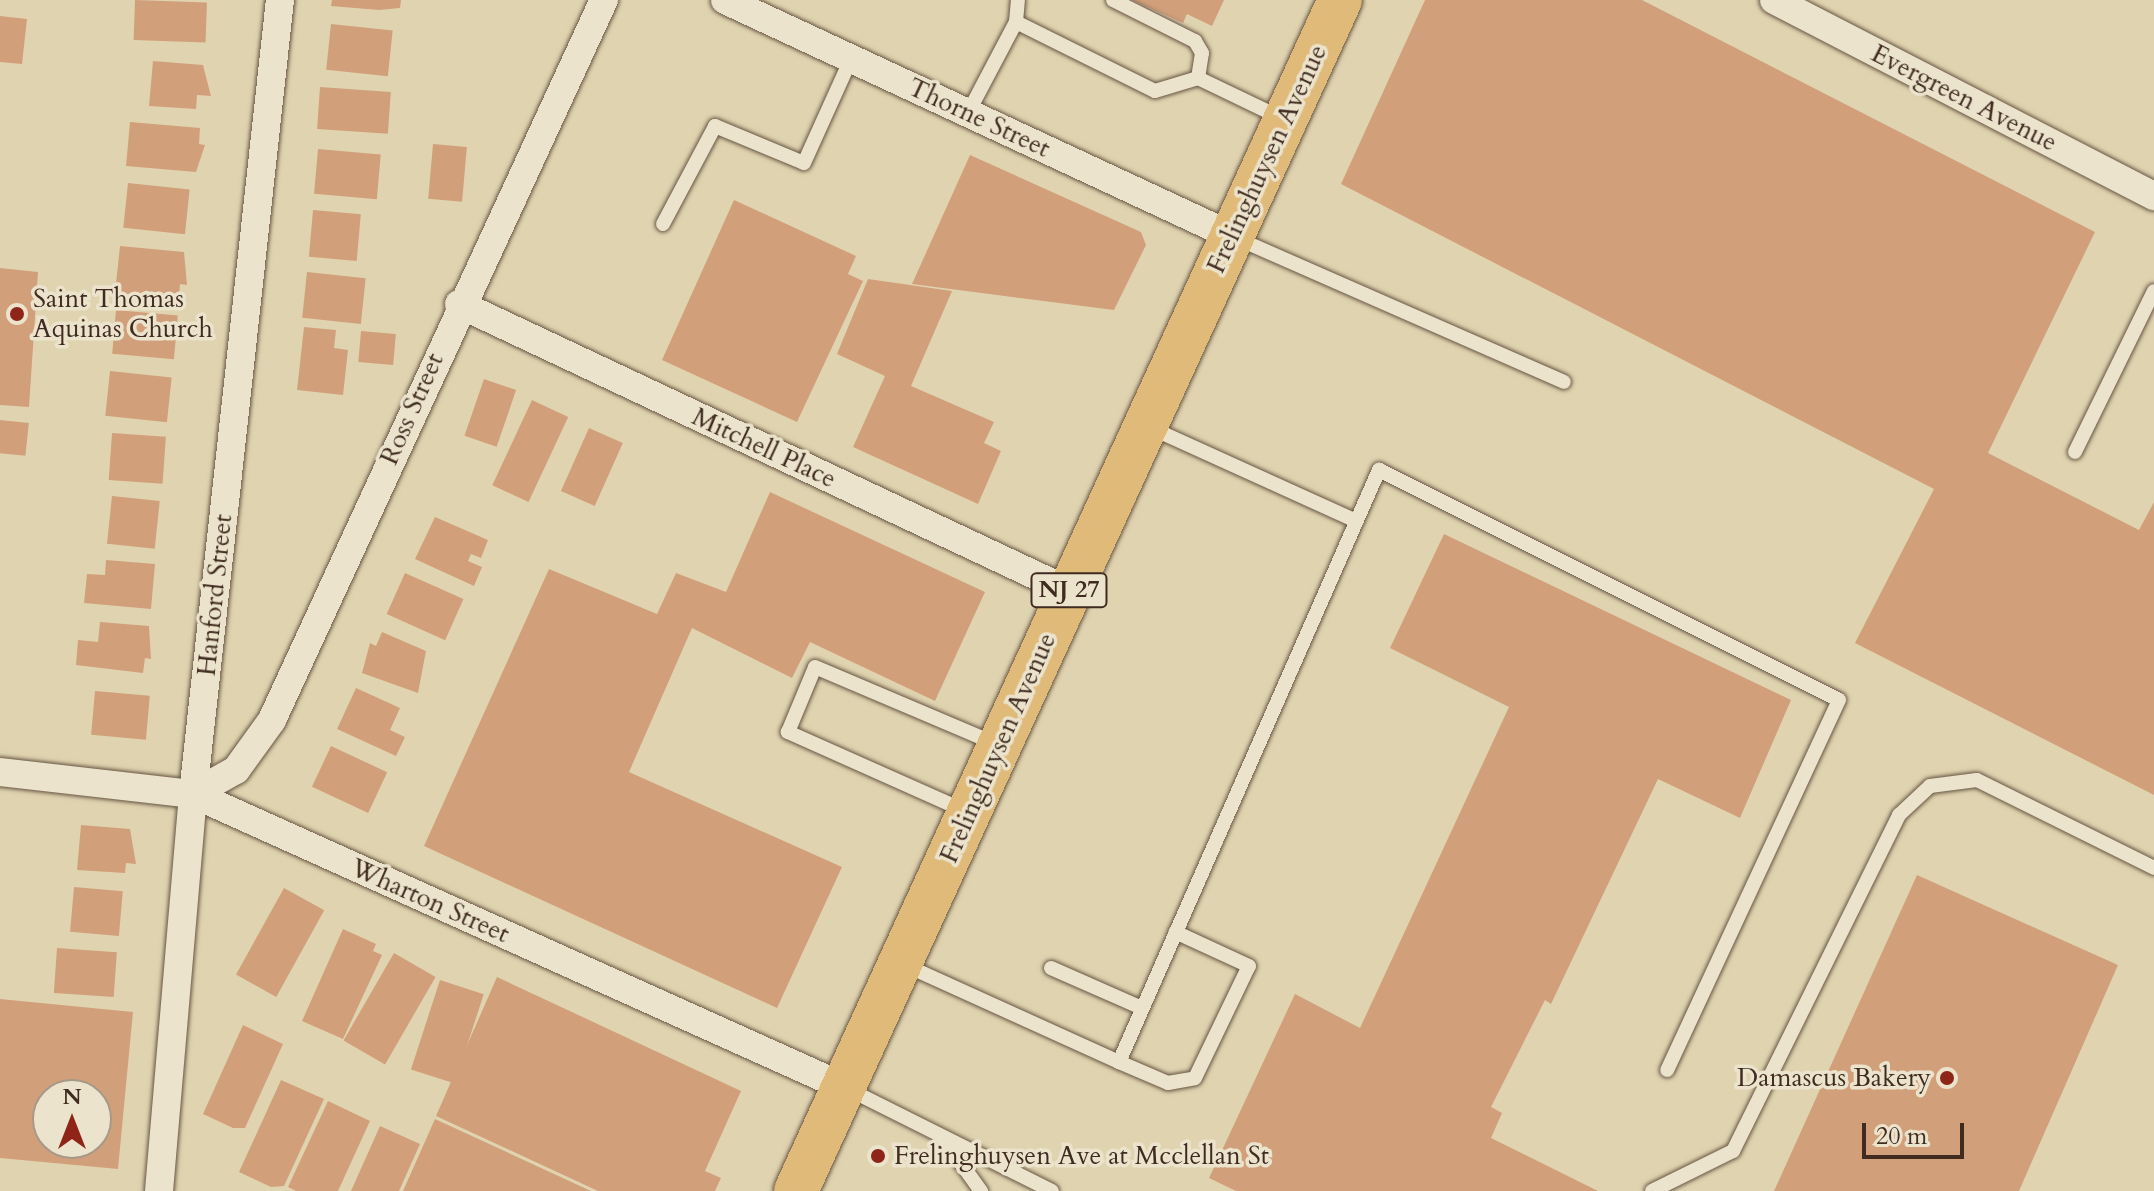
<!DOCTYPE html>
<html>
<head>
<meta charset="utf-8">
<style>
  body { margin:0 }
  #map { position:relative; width:2154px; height:1191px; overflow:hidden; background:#e0d4b0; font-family:Cardo,serif }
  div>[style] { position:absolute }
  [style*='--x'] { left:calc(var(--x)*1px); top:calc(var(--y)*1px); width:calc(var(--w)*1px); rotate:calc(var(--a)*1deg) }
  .building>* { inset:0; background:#d1a07b; transform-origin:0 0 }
  .roads { filter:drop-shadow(0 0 2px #675543) drop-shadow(0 0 2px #675543) }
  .service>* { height:14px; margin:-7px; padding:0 7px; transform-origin:7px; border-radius:7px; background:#ebe3cc }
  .minor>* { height:28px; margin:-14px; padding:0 14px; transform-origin:14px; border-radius:14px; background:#ebe3cc }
  .primary>* { height:44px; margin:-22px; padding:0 22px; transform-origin:22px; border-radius:22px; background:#e0ba78 }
  .dots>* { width:22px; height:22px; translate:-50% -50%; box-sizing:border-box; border:4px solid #ebe3cc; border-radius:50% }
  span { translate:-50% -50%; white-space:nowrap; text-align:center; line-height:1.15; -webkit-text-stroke:7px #ebe3cc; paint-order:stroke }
  .shield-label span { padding:2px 6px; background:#ebe3cc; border:2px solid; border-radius:6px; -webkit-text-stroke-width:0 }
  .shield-label { font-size:24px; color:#3f2b1f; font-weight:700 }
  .street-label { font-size:26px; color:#3f2b1f }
  .poi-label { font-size:26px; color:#3f2b1f }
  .left { translate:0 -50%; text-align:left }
  .right { translate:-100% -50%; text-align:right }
  .north { position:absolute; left:32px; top:1079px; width:80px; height:80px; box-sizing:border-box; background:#ebe3cc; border:2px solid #a69987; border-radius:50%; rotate:0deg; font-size:22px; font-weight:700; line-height:32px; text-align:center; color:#3f2b1f }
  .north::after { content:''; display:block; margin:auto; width:28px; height:36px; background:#8f2418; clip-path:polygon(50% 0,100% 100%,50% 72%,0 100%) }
  .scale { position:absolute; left:1862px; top:1123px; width:102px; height:36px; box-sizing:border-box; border:4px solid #3f2b1f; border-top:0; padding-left:10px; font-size:24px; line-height:28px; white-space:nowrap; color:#3f2b1f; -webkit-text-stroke:6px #ebe3cc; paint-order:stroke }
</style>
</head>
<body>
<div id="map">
  <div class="building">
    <i style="left:135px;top:0;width:72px;height:40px;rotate:2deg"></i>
    <i style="clip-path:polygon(332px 0,401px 0,400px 8px,379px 10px,331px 6px)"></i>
    <i style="clip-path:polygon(1132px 0,1224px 0,1212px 26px,1187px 14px,1183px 23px)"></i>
    <i style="clip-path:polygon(1425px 0,1642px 0,2095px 232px,1988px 453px,2139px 530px,2154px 502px,2154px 795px,1855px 643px,1934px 489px,1341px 184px)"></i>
    <i style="clip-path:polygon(0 16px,27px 19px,22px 64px,0 62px)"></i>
    <i style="left:331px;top:24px;width:62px;height:46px;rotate:6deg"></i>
    <i style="clip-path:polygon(153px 61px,203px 65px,211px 96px,197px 95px,196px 109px,149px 106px)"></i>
    <i style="left:320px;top:87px;width:71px;height:42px;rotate:4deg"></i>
    <i style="clip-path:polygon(130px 122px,200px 128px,199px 144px,205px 145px,196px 172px,126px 166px)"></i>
    <i style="left:433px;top:144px;width:34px;height:55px;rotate:5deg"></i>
    <i style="left:318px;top:149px;width:63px;height:45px;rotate:5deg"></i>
    <i style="clip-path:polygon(970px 155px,1141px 232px,1146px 245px,1114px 310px,912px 284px)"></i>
    <i style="left:128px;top:183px;width:62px;height:45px;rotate:6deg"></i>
    <i style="clip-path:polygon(734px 200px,856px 256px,848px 274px,863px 281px,797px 422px,662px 360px)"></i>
    <i style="left:313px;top:210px;width:48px;height:47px;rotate:5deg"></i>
    <i style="clip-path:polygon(120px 246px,184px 252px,187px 285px,180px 284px,179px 298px,115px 293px)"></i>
    <i style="clip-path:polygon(0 268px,38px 272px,29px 407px,0 405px)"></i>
    <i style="left:307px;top:272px;width:59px;height:46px;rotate:6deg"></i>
    <i style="clip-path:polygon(868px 279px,952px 291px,911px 386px,994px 422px,984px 443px,1001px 451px,978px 504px,853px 447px,885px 376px,837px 354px)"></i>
    <i style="left:116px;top:310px;width:62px;height:44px;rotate:5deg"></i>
    <i style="clip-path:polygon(304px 327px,336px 330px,334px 348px,348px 350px,343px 395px,297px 390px)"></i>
    <i style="left:361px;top:331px;width:35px;height:31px;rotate:5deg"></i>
    <i style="left:110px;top:371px;width:62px;height:45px;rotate:6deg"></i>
    <i style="left:484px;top:379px;width:34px;height:60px;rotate:19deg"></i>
    <i style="left:532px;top:400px;width:40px;height:94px;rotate:25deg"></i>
    <i style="left:0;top:420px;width:29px;height:33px;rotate:6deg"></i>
    <i style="left:589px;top:428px;width:37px;height:69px;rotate:24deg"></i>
    <i style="left:112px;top:433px;width:54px;height:47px;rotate:4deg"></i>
    <i style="clip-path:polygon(770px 492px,985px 592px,935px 701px,810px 642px,792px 678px,692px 628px,629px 772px,842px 867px,777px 1008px,424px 846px,549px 569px,657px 614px,676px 573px,726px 592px)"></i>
    <i style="left:112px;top:496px;width:48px;height:48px;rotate:6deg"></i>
    <i style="clip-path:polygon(435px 517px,488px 540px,481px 558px,471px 554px,468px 561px,482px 567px,474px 586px,415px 559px)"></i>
    <i style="clip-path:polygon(1444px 534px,1791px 700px,1740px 818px,1658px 779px,1551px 1004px,1545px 1000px,1491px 1107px,1502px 1113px,1491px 1138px,1598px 1191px,1236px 1191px,1209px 1178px,1295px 994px,1360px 1028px,1509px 707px,1390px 648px)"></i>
    <i style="clip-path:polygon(106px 560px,155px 564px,151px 609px,84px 603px,87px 574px,105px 575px)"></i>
    <i style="left:405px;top:573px;width:64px;height:45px;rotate:24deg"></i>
    <i style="clip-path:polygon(100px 622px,149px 626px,151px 659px,145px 658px,143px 673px,76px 665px,78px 640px,98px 642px)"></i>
    <i style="clip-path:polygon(382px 632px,426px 651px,418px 693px,362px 673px,370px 643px,376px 646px)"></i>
    <i style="clip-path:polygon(356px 688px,400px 708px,390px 730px,405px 737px,396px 756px,337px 729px)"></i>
    <i style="left:95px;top:691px;width:55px;height:44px;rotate:5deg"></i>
    <i style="left:331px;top:746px;width:62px;height:45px;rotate:25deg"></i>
    <i style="clip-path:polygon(81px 825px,130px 829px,136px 864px,126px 863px,125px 873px,77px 870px)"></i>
    <i style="clip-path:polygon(1917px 875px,2118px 965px,2019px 1191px,1774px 1191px)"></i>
    <i style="left:74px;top:887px;width:49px;height:45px;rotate:5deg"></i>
    <i style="left:284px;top:888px;width:46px;height:99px;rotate:29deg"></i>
    <i style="clip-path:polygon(343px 929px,376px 944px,373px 951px,382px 955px,343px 1039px,302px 1021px)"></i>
    <i style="left:57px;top:948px;width:60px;height:45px;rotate:4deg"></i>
    <i style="left:394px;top:953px;width:48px;height:101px;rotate:30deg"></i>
    <i style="clip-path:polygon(497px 977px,741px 1091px,705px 1171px,721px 1178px,715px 1191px,598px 1191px,436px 1116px)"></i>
    <i style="left:440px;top:980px;width:46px;height:94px;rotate:18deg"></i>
    <i style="clip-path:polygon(evenodd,0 999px,133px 1012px,118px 1169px,0 1158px,0 999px,48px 1095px,96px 1095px,96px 1143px,48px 1143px,48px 1095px)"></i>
    <i style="clip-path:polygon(243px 1025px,283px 1044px,245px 1128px,233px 1128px,203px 1114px)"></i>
    <i style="clip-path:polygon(281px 1080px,324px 1099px,284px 1186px,271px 1187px,239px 1172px)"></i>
    <i style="clip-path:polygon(328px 1101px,370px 1121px,338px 1191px,296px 1191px,288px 1187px)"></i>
    <i style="clip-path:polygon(435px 1119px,591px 1191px,403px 1191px)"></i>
    <i style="clip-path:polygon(380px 1126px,420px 1144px,399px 1191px,351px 1191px)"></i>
  </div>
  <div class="roads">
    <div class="service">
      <i style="--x:1113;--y:0;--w:92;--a:26.6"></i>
      <i style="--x:1195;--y:41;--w:14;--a:60"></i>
      <i style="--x:1202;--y:53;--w:25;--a:99"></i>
      <i style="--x:1016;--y:22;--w:155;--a:26.4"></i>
      <i style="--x:1155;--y:91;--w:45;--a:-16.8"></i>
      <i style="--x:1198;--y:78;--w:92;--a:25.7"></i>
      <i style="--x:968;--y:113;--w:103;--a:-62.2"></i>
      <i style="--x:1016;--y:22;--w:22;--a:-85"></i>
      <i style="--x:663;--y:224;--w:111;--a:-62"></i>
      <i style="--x:715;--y:126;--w:96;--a:22.6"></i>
      <i style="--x:804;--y:163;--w:114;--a:-65.7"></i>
      <i style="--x:1236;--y:238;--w:358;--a:23.7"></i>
      <i style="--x:1149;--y:427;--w:227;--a:24.4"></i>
      <i style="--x:2075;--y:452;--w:179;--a:-63.9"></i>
      <i style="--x:963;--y:810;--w:192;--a:-156"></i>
      <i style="--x:788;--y:732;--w:70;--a:-67.4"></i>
      <i style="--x:815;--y:667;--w:197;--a:23"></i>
      <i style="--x:905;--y:965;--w:235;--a:24.4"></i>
      <i style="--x:1119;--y:1062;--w:647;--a:-66.29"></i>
      <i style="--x:1379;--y:470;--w:514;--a:26.57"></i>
      <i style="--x:1839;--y:700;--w:408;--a:114.9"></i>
      <i style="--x:1051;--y:968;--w:99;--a:23.7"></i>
      <i style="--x:1119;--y:1062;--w:53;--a:23.2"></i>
      <i style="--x:1168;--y:1083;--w:27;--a:-10"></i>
      <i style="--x:1195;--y:1078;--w:124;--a:-64.3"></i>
      <i style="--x:1249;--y:966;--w:81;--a:-155.3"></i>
      <i style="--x:848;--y:1089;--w:228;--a:26.6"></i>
      <i style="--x:942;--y:1137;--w:67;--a:54.2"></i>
      <i style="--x:1652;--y:1191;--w:90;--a:-26.3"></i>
      <i style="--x:1733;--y:1151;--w:375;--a:-63.7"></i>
      <i style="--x:1899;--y:815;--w:42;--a:-43.1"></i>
      <i style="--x:1930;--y:786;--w:47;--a:-7.3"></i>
      <i style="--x:1977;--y:780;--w:198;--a:26.4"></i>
    </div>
    <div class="minor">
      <i style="--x:725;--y:0;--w:559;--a:24.96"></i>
      <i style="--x:1774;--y:0;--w:428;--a:27.3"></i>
      <i style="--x:459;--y:304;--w:674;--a:25.2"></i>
      <i style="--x:0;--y:772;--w:194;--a:6.5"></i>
      <i style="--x:193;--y:794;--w:714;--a:24.23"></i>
      <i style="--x:193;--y:794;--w:49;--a:-29.2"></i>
      <i style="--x:236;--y:770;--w:62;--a:-54.2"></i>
      <i style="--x:272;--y:720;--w:793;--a:-65.25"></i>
      <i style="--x:159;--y:1191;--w:398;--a:-85.1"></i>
      <i style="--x:193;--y:794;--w:799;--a:-83.75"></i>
    </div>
    <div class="primary">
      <i style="--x:796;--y:1191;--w:1309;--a:-65.45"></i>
    </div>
  </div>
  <div class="dots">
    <i style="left:17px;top:314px;background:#8f2418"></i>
    <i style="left:1947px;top:1078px;background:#8f2418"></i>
    <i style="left:878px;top:1156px;background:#8f2418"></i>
  </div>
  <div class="shield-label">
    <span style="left:1069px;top:590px">NJ 27</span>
  </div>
  <div class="street-label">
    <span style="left:1964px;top:98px;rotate:27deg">Evergreen Avenue</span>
    <span style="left:979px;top:118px;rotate:25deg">Thorne Street</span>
    <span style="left:1267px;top:159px;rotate:-65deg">Frelinghuysen Avenue</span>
    <span style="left:412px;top:409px;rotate:-66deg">Ross Street</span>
    <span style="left:764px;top:448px;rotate:25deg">Mitchell Place</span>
    <span style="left:215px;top:595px;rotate:-84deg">Hanford Street</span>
    <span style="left:998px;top:748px;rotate:-66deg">Frelinghuysen Avenue</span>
    <span style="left:430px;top:901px;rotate:24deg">Wharton Street</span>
  </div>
  <div class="poi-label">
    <span class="left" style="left:33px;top:314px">Saint Thomas<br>Aquinas Church</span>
    <span class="right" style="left:1931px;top:1078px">Damascus Bakery</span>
    <span class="left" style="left:894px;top:1156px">Frelinghuysen Ave at Mcclellan St</span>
  </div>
  <div class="north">N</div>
  <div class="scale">20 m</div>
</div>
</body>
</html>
